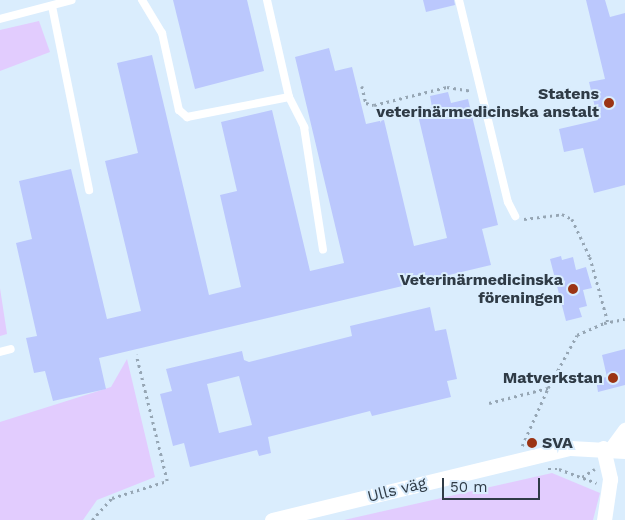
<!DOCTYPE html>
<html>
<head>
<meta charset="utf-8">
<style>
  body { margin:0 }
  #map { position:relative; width:625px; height:520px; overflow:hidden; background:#daedfd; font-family:"Work Sans",sans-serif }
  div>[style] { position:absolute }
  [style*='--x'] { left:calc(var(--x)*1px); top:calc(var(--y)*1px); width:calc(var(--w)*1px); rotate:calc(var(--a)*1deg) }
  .green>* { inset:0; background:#e2ccfe }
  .building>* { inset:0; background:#bbc8fd }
  .path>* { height:2.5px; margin-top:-1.25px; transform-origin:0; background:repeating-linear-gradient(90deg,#96a6b4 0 2.5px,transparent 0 6.5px) }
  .lane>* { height:8px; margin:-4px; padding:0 4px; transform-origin:4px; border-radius:4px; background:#fff }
  .street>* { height:15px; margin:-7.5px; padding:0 7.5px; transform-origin:7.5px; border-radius:7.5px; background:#fff }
  .dots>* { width:14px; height:14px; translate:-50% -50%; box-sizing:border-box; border:2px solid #daedfd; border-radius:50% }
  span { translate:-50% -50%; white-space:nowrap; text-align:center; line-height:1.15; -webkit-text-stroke:4px #daedfd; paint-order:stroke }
  .poi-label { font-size:16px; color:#2f3b46; font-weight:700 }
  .right { translate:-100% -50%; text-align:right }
  .left { translate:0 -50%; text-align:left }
  .street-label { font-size:16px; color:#2f3b46 }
  .scale { position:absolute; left:442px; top:478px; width:98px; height:22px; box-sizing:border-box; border:2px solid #2f3b46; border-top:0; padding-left:6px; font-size:15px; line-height:18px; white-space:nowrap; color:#2f3b46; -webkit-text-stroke:4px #daedfd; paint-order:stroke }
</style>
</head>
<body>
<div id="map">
  <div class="green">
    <i style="clip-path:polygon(39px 21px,50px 52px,0 71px,0 30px)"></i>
    <i style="clip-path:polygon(0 288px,7px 334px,0 336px)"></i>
    <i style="clip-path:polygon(127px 359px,155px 477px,97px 500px,83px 520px,0 520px,0 422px,111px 387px)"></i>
    <i style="clip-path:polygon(552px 473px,600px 493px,593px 520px,344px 520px)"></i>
  </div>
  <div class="building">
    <i style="clip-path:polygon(173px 0,247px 0,264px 71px,195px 89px)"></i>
    <i style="clip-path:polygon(423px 0,454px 0,455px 5px,426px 12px)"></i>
    <i style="clip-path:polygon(586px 0,605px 0,610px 17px,625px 13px,625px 185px,594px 193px,583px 148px,564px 152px,559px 129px,598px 120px,589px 82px,605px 79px)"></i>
    <i style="clip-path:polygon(329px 48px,335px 71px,352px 67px,366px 124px,384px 120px,414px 246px,447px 238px,417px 111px,432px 107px,430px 96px,448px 92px,451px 103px,468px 99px,498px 225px,482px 229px,491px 265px,99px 358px,106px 389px,53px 401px,45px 371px,34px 373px,26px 338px,37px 336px,16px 243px,32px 239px,19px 181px,71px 169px,107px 319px,141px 311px,105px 161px,138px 153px,117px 63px,152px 55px,209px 295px,241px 287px,220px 195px,237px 191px,221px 122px,272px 110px,310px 271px,344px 263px,295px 57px)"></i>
    <i style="clip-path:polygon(561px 256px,562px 260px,573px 257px,576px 270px,586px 267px,592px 288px,583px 290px,587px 306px,579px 308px,582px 317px,566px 321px,550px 259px)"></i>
    <i style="clip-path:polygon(evenodd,430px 307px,435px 331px,446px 329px,457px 379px,447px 381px,451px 397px,372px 416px,370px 411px,268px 437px,271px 453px,259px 456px,257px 450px,190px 467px,184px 443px,173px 446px,160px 394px,172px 391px,166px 369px,242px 351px,244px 360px,249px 362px,352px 336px,350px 326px,430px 307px,239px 376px,252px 425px,219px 433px,207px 384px,239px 376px)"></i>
    <i style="clip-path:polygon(625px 349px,625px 385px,598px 392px,596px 379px,607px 377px,602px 355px)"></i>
  </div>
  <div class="path">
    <i style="--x:362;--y:86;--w:17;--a:77"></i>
    <i style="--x:366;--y:103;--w:8;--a:14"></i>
    <i style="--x:374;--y:105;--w:75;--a:-13.9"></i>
    <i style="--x:447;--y:87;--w:24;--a:9"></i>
    <i style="--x:524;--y:219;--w:38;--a:-7"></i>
    <i style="--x:562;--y:214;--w:11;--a:27"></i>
    <i style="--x:572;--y:219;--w:42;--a:64.7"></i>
    <i style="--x:590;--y:257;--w:67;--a:74.5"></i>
    <i style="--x:489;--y:403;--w:61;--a:-14.3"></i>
    <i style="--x:548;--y:388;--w:60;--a:-61.3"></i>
    <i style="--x:577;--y:335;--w:30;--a:-24"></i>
    <i style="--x:604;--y:323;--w:21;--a:-11"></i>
    <i style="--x:522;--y:446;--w:64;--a:-65.9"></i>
    <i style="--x:548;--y:469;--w:11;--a:0"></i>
    <i style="--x:559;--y:469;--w:40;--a:20.2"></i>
    <i style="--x:582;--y:477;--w:15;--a:-32"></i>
    <i style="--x:92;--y:520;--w:30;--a:-48"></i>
    <i style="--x:112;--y:498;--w:58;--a:-17.2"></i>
    <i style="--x:167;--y:481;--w:130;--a:-103.8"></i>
  </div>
  <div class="lane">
    <i style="--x:142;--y:0;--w:39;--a:59"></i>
    <i style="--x:162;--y:33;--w:79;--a:77.6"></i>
    <i style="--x:179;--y:110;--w:11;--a:41"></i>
    <i style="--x:187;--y:117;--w:104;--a:-11.1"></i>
    <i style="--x:267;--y:0;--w:99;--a:77.2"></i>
    <i style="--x:289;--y:97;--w:34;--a:63"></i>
    <i style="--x:304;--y:127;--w:124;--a:81.2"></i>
    <i style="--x:459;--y:0;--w:208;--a:76.4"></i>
    <i style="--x:508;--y:202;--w:16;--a:63"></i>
    <i style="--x:52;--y:6;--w:188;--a:78.6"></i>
    <i style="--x:0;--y:19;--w:74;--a:-14.8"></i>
    <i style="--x:0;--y:352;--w:11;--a:-15"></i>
  </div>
  <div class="street">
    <i style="--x:603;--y:448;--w:32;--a:77"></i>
    <i style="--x:610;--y:479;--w:41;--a:98.3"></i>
    <i style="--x:611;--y:449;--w:24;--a:-54"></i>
    <i style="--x:272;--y:520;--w:307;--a:-13.6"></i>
    <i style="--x:570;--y:448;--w:55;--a:3.1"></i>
  </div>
  <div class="dots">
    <i style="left:609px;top:103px;background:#9b3414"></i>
    <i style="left:573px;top:289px;background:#9b3414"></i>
    <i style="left:613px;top:378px;background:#9b3414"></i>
    <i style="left:532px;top:443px;background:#9b3414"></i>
  </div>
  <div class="poi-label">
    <span class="right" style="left:599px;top:103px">Statens<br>veterinärmedicinska anstalt</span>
    <span class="right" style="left:563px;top:289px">Veterinärmedicinska<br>föreningen</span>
    <span class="right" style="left:603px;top:378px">Matverkstan</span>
    <span class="left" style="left:542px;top:443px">SVA</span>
  </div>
  <div class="street-label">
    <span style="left:397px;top:490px;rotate:-14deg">Ulls väg</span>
  </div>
  <div class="scale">50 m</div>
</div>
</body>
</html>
